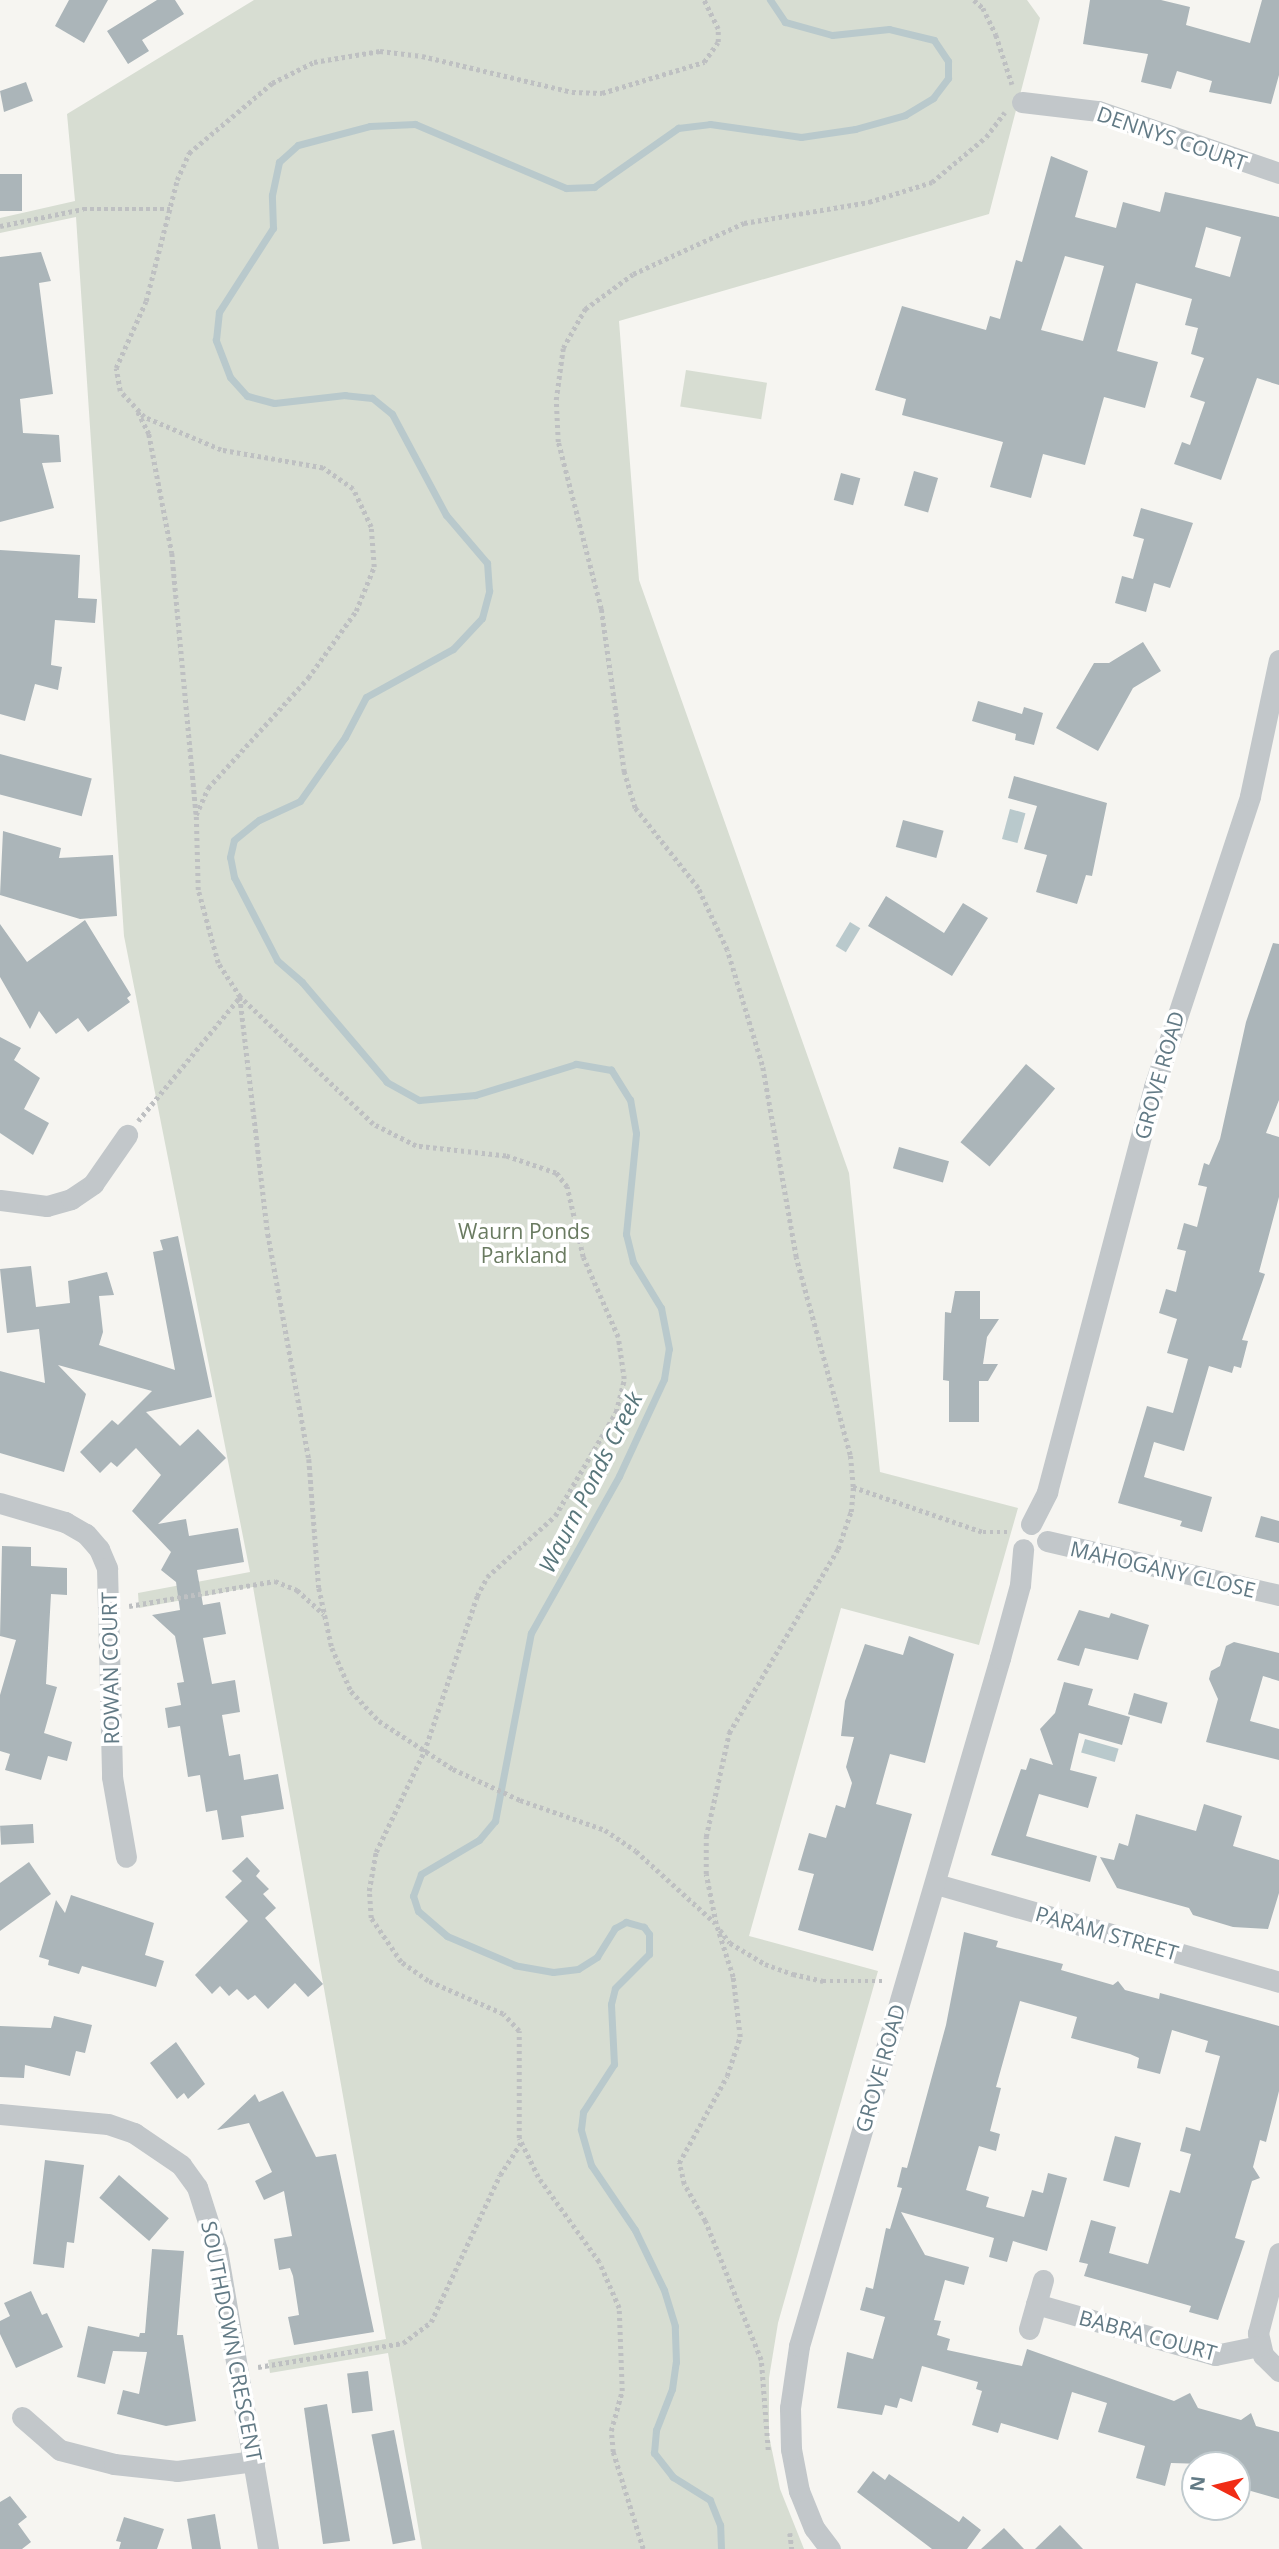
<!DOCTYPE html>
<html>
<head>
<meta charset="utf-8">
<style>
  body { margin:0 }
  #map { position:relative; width:1279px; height:2549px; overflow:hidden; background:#f6f5f1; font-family:"Open Sans",sans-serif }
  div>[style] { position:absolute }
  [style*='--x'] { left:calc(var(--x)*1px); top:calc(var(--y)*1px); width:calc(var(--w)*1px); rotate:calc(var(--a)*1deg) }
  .green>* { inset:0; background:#d7ddd2; transform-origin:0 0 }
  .water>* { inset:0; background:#b9c9cc; transform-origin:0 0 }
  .stream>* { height:7px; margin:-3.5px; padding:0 3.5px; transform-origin:3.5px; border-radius:3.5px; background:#b9c9cc }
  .building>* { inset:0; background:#abb5b9; transform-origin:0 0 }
  .path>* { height:4.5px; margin-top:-2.25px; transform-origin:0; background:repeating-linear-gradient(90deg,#bec0c2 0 3.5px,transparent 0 7px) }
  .street>* { height:21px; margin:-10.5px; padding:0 10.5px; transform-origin:10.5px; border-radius:10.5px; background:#c2c7ca }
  span { translate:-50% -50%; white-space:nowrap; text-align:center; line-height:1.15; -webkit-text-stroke:7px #fff; paint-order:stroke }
  .street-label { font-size:21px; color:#627a85 }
  .park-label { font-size:21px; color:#6a7b61 }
  .water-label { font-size:23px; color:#58767b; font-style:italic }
  .north { position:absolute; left:1181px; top:2451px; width:70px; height:70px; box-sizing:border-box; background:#fff; border:2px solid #c0cace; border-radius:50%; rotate:277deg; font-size:19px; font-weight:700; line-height:28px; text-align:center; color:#627a85 }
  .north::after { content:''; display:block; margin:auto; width:24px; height:32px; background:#f12d16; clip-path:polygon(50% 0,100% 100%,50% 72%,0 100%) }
</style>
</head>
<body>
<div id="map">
  <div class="green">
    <i style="clip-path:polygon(254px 0,1027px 0,1040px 18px,989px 214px,619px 321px,639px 580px,849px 1173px,880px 1472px,1018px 1508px,979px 1645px,841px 1608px,749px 1936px,878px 1971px,778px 2323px,769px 2378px,769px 2436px,780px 2489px,804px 2549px,422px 2549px,388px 2353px,270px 2373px,268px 2360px,386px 2339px,253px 1587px,139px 1608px,138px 1593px,250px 1572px,124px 936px,76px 217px,0 233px,0 218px,75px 201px,67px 114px)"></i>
    <i style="left:686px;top:370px;width:82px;height:37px;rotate:9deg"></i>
  </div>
  <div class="water">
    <i style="left:1010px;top:809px;width:16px;height:31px;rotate:15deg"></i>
    <i style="left:850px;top:922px;width:12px;height:28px;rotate:31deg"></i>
    <i style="left:1085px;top:1739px;width:35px;height:14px;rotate:16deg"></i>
  </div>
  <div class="stream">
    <i style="--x:721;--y:2549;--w:24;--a:-92"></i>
    <i style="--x:720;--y:2525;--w:27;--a:-112"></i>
    <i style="--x:710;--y:2500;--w:44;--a:-148.1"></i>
    <i style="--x:673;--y:2477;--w:31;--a:-128"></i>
    <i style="--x:654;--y:2453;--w:23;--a:-85"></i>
    <i style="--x:656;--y:2430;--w:44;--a:-68.7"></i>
    <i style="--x:672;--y:2389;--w:27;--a:-82"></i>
    <i style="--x:676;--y:2362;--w:36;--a:-92"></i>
    <i style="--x:675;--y:2326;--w:38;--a:-107"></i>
    <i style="--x:664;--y:2290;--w:67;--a:-115.8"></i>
    <i style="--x:635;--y:2230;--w:78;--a:-124.1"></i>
    <i style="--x:591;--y:2165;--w:37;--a:-106"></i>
    <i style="--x:581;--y:2129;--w:17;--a:-83"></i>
    <i style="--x:583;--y:2112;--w:57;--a:-57.1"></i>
    <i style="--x:614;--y:2064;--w:60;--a:-92.9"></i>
    <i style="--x:611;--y:2004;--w:16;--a:-76"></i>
    <i style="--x:615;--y:1988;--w:48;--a:-45"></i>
    <i style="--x:649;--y:1954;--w:20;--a:-90"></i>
    <i style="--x:649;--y:1934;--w:9;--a:-126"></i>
    <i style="--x:644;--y:1927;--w:19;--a:-164"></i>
    <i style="--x:626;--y:1922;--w:13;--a:151"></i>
    <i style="--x:615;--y:1928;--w:34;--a:122"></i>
    <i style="--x:597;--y:1957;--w:22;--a:148"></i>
    <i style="--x:578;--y:1969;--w:25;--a:173"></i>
    <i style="--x:553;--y:1972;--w:39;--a:-170"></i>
    <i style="--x:515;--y:1965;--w:74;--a:-156.9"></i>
    <i style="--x:447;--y:1936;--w:38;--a:-139"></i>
    <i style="--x:418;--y:1911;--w:16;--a:-108"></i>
    <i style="--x:413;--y:1896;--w:23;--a:-70"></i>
    <i style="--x:421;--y:1874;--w:67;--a:-30.4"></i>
    <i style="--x:479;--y:1840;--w:25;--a:-50"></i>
    <i style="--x:495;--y:1821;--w:191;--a:-79.2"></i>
    <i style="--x:531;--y:1633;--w:180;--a:-60.7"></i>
    <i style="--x:619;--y:1476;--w:107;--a:-65.1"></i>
    <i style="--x:664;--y:1379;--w:30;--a:-81"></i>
    <i style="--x:669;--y:1349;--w:42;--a:-101"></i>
    <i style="--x:661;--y:1308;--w:54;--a:-121.3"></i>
    <i style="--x:633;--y:1262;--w:29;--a:-104"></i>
    <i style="--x:626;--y:1234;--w:101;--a:-84.3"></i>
    <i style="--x:636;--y:1133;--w:34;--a:-100"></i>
    <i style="--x:630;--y:1100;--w:36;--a:-122"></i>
    <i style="--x:611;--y:1070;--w:36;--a:-170"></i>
    <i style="--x:576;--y:1064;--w:106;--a:162.9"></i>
    <i style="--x:475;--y:1095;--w:56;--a:174.9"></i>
    <i style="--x:419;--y:1100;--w:37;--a:-151"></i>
    <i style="--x:387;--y:1082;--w:131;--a:-130.4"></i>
    <i style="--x:302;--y:982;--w:33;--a:-139"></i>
    <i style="--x:277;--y:960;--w:93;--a:-117.4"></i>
    <i style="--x:234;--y:877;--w:20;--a:-101"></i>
    <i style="--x:230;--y:857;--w:17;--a:-77"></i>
    <i style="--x:234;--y:840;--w:32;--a:-39"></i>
    <i style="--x:259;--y:820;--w:45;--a:-24.9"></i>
    <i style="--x:300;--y:801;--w:78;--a:-54.9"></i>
    <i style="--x:345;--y:737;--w:45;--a:-62.3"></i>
    <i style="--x:366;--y:697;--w:99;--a:-28.9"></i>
    <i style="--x:453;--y:649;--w:42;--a:-46.9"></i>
    <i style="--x:482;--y:618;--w:28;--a:-75"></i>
    <i style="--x:489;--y:591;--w:28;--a:-94"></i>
    <i style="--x:487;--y:563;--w:63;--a:-130.5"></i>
    <i style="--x:446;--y:515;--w:115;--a:-118.1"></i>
    <i style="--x:392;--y:414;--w:26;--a:-141"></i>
    <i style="--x:372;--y:398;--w:27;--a:-174"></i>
    <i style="--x:345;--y:395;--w:71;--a:173.6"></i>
    <i style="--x:274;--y:403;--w:28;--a:-165"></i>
    <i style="--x:247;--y:396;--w:25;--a:-132"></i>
    <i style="--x:230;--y:377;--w:40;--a:-111"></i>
    <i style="--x:216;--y:340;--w:28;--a:-84"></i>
    <i style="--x:219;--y:312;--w:100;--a:-57.3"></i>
    <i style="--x:273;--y:228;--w:33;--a:-92"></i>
    <i style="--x:272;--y:195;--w:34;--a:-78"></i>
    <i style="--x:279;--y:162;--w:25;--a:-42"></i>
    <i style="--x:298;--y:145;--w:74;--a:-14.8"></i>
    <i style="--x:370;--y:126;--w:45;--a:-2.5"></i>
    <i style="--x:415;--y:124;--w:164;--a:23"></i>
    <i style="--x:566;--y:188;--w:28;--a:-2"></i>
    <i style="--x:594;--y:187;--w:103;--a:-35.1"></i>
    <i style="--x:678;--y:128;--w:32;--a:-7"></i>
    <i style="--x:710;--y:124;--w:92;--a:8.1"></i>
    <i style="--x:801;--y:137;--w:55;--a:-8.4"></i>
    <i style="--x:855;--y:129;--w:52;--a:-15.6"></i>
    <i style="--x:905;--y:115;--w:33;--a:-31"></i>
    <i style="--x:933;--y:98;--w:25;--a:-53"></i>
    <i style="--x:948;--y:78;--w:17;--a:-90"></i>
    <i style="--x:948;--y:61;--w:25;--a:-124"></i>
    <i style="--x:934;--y:40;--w:46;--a:-166.3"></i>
    <i style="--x:889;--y:29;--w:57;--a:174"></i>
    <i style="--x:832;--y:35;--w:49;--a:-164.5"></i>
    <i style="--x:785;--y:22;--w:27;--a:-124"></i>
  </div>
  <div class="building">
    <i style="clip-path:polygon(69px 0,108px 0,84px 43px,55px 26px)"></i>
    <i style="clip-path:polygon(157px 0,175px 0,184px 14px,142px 40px,149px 51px,128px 64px,107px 31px)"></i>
    <i style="clip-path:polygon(1090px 0,1161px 0,1190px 7px,1186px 25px,1250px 43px,1262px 0,1279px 0,1279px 75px,1271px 104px,1209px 92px,1212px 81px,1177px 71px,1171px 89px,1141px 82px,1148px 54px,1083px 44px)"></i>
    <i style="clip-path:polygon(26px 82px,33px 101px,4px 112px,0 91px)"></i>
    <i style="clip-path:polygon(evenodd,1051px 156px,1088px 171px,1075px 217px,1116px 228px,1123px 202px,1160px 212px,1165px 192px,1279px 217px,1279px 385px,1257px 378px,1221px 480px,1174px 464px,1182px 442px,1190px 445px,1205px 402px,1190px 397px,1204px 358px,1191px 354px,1198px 328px,1185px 325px,1192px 299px,1136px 283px,1117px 351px,1158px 362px,1145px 408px,1104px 397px,1085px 465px,1043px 454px,1031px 498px,990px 487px,1003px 442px,902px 415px,906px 399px,875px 390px,902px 306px,986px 330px,990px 316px,1000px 319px,1016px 260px,1022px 262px,1051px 156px,1206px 227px,1241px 237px,1230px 277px,1195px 267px,1206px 227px,1051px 156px,1065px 256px,1104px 266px,1083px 341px,1041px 330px,1065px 256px)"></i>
    <i style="left:0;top:174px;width:22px;height:37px"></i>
    <i style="clip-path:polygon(41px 252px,51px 281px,39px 283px,53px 394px,20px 399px,23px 433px,59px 435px,61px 462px,42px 463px,54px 508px,0 522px,0 257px)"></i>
    <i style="left:914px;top:471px;width:25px;height:36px;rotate:16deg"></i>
    <i style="left:841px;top:473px;width:20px;height:28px;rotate:15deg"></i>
    <i style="clip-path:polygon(1141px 508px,1193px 523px,1170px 588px,1154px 583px,1146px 612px,1115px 603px,1122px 576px,1133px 579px,1144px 539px,1133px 536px)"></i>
    <i style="clip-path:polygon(0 550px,80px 555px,78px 598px,97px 599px,95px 623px,55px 620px,51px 665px,62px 667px,58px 690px,35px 684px,25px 721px,0 714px)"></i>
    <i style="clip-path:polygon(1143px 642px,1161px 671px,1133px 688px,1098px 751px,1056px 728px,1094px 663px,1109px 663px)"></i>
    <i style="clip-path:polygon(978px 701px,1022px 714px,1024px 707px,1043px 713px,1034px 745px,1015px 740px,1016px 734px,972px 721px)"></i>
    <i style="left:0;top:754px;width:95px;height:39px;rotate:15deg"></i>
    <i style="clip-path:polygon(1014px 776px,1107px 803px,1092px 876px,1086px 875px,1077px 904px,1036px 892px,1047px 855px,1024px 849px,1037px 806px,1008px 798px)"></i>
    <i style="left:903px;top:820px;width:42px;height:28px;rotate:15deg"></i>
    <i style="clip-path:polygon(3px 831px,61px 848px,59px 858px,113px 855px,117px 916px,80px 919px,0 895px)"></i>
    <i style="clip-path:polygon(886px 896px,944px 933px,963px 903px,988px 918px,952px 976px,868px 926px)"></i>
    <i style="clip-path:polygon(85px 920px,131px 995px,127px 998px,130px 1002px,88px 1032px,78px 1018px,56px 1034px,39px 1011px,30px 1029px,0 977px,0 924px,27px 962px)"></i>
    <i style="clip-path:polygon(1273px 943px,1279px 944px,1279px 1100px,1266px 1133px,1279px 1137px,1279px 1197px,1259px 1272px,1265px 1274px,1242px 1340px,1248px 1341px,1241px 1368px,1234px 1366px,1232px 1373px,1209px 1366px,1184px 1451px,1154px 1442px,1144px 1477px,1212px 1497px,1202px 1532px,1180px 1526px,1182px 1521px,1118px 1503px,1147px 1406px,1173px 1413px,1188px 1359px,1167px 1353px,1177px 1319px,1159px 1313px,1166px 1289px,1176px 1292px,1186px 1251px,1177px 1249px,1184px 1223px,1197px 1227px,1207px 1187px,1198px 1185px,1204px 1163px,1209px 1165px,1220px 1139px,1246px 1022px)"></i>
    <i style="clip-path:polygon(0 1037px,21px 1048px,14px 1060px,40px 1078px,24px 1109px,49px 1123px,33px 1155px,0 1133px)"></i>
    <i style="left:1026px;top:1064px;width:38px;height:102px;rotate:40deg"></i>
    <i style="left:899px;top:1147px;width:52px;height:22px;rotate:16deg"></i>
    <i style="clip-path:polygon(178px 1236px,212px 1397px,146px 1412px,180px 1446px,198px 1429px,226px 1458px,158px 1524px,186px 1519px,189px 1536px,238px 1528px,244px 1562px,197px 1570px,203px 1605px,220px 1602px,226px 1634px,203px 1638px,212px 1684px,235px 1680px,240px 1712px,222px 1715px,229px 1756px,240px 1754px,244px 1780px,278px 1774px,284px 1809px,241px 1816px,244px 1837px,222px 1840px,217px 1810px,206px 1812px,200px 1775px,188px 1777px,180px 1726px,168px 1728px,165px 1708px,181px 1705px,177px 1683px,184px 1682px,175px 1636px,152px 1615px,180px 1610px,176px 1582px,161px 1570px,171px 1552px,132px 1511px,161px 1475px,136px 1448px,117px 1467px,111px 1462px,100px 1473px,80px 1452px,112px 1420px,118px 1425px,152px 1391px,58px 1365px,86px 1394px,64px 1472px,0 1453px,0 1371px,45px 1383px,39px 1329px,7px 1333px,0 1269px,31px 1266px,36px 1307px,70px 1303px,68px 1281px,107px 1272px,114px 1295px,99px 1296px,103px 1332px,99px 1345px,175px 1370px,153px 1252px,163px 1250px,160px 1240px)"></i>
    <i style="clip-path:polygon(955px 1291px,980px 1291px,980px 1319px,999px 1319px,987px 1337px,983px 1364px,998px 1364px,988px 1381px,979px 1381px,979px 1422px,949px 1422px,949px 1381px,943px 1380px,945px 1312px,951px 1313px)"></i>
    <i style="clip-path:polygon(1261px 1516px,1279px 1521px,1279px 1543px,1255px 1537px)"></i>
    <i style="clip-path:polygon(2px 1546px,31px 1547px,31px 1566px,67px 1568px,67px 1595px,51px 1594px,46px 1684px,57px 1687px,44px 1733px,72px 1742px,67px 1761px,48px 1756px,41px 1780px,5px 1770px,10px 1754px,0 1751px,0 1695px,16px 1640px,0 1636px)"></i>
    <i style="clip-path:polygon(1079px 1610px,1109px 1618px,1111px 1613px,1149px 1625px,1138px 1660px,1085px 1648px,1079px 1666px,1057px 1660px)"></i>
    <i style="clip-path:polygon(909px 1636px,954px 1654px,925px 1763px,890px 1754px,876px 1804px,912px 1814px,873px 1951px,798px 1930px,814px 1874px,798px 1870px,809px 1833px,826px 1838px,836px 1805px,845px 1808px,852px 1783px,846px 1767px,854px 1737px,841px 1736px,845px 1701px,865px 1644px,903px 1655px)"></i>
    <i style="clip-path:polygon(1234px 1642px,1279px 1653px,1279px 1681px,1263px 1676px,1250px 1721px,1279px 1729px,1279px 1760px,1206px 1742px,1218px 1699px,1209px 1679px,1211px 1671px,1220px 1666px,1226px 1646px)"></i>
    <i style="clip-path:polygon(1064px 1682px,1093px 1689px,1088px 1705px,1130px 1717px,1122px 1745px,1079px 1733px,1070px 1770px,1097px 1777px,1088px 1808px,1039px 1794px,1026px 1836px,1097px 1856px,1090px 1882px,991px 1855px,1021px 1769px,1026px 1770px,1030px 1758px,1053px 1765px,1040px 1729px,1055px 1713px)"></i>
    <i style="left:1134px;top:1693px;width:35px;height:22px;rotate:16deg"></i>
    <i style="clip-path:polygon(1204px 1804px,1242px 1816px,1233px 1846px,1279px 1860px,1279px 1893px,1268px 1929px,1233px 1927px,1193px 1915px,1189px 1908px,1117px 1888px,1100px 1857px,1114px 1860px,1119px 1843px,1128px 1846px,1136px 1814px,1196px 1831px)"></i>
    <i style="left:33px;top:1824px;width:19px;height:33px;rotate:87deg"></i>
    <i style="clip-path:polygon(247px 1857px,260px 1871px,256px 1876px,269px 1889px,263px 1894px,276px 1908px,265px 1918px,323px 1984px,308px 1997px,295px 1983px,268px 2009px,255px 1995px,248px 2000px,237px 1989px,229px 1996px,220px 1986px,212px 1994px,195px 1975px,248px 1921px,225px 1897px,242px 1881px,232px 1871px)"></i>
    <i style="clip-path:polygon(29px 1862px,51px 1894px,0 1931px,0 1883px)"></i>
    <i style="clip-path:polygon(71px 1895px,154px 1923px,145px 1955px,164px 1961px,156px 1987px,82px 1966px,79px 1974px,48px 1965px,49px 1960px,39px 1957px,56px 1900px,65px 1913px)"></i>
    <i style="clip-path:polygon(964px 1932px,998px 1941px,996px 1947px,1063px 1964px,1061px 1970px,1113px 1985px,1118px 1981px,1125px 1990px,1159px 1999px,1160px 1993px,1279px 2026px,1279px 2091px,1266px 2142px,1260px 2140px,1253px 2167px,1260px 2178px,1252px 2181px,1235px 2238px,1245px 2241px,1218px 2320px,1189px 2312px,1191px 2306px,1084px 2276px,1088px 2264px,1079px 2262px,1091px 2220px,1116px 2227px,1109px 2253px,1148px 2264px,1170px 2190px,1180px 2193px,1191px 2154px,1180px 2151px,1186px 2127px,1200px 2131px,1220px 2056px,1205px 2052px,1208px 2041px,1172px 2030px,1160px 2074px,1137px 2068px,1139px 2058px,1130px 2054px,1071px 2038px,1077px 2017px,1020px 2001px,996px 2087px,1001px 2088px,990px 2131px,1000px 2134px,996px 2151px,979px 2146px,966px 2190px,989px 2197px,986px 2207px,1024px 2217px,1032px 2190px,1043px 2193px,1048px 2173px,1067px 2178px,1047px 2251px,1013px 2241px,1007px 2262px,989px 2257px,994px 2238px,901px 2212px,925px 2255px,969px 2267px,964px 2285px,945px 2280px,934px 2320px,941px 2321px,937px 2335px,950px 2339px,947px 2350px,1022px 2366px,1027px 2349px,1174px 2401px,1190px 2393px,1198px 2408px,1241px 2420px,1251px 2413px,1256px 2426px,1279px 2432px,1279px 2499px,1237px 2487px,1237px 2465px,1171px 2463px,1165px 2486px,1136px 2478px,1145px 2446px,1098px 2432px,1107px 2403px,1072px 2392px,1058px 2440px,1001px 2423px,998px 2433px,972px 2425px,982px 2391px,976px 2389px,978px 2382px,922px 2366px,912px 2402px,900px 2398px,897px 2408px,885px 2405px,882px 2415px,837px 2408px,847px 2352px,873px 2359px,885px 2317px,860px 2310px,866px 2287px,873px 2289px,886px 2228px,890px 2229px,902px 2188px,897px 2187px,902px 2167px,907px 2168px,946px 2025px)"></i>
    <i style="clip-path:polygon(54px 2016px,92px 2025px,85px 2053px,76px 2051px,70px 2076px,25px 2065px,24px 2078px,0 2077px,0 2026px,51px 2028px)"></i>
    <i style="clip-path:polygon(176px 2042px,205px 2084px,188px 2099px,184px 2093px,177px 2099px,150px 2063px)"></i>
    <i style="clip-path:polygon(283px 2091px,316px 2157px,336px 2154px,374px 2332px,294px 2345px,288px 2317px,299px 2315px,293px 2276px,290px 2268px,279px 2270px,274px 2239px,292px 2236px,284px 2191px,264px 2200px,255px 2181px,272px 2172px,249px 2123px,217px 2130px,255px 2094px,259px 2102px)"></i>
    <i style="left:1115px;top:2136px;width:27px;height:46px;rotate:15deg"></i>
    <i style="clip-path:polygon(45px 2160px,84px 2165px,74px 2243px,67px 2242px,64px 2268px,33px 2264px)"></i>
    <i style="left:119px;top:2175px;width:66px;height:30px;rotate:41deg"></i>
    <i style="clip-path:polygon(152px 2249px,184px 2251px,177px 2335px,183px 2335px,196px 2421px,166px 2426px,117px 2414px,123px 2390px,139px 2394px,147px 2352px,113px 2351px,105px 2384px,77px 2377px,88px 2326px,139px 2337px,140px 2333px,145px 2333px)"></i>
    <i style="clip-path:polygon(31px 2291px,42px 2315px,47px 2313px,63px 2347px,16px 2368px,0 2334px,0 2321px,10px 2316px,4px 2303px)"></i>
    <i style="left:368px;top:2371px;width:40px;height:21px;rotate:83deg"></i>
    <i style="clip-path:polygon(327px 2404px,350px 2541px,323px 2544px,304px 2408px)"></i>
    <i style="left:394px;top:2430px;width:112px;height:23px;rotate:79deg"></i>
    <i style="clip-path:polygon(873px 2471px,885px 2480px,889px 2474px,959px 2522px,963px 2516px,981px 2530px,967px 2549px,932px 2549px,857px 2492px)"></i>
    <i style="clip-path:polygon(10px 2496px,27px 2517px,18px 2524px,31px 2542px,22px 2549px,0 2549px,0 2502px)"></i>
    <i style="clip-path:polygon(215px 2514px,221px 2549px,192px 2549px,187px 2519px)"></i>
    <i style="clip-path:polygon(124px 2517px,164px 2529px,157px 2549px,119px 2549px,121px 2542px,116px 2541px)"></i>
    <i style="clip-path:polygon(1060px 2525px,1083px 2549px,1035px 2549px)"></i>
    <i style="clip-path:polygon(1004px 2528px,1024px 2549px,981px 2549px)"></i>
  </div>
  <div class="path">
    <i style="--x:974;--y:0;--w:12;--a:42"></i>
    <i style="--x:983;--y:8;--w:30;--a:64"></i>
    <i style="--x:996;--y:35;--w:52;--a:71.9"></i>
    <i style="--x:0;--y:226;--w:85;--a:-11.6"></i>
    <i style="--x:83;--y:209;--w:87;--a:0"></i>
    <i style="--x:138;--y:412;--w:25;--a:63"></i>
    <i style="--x:149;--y:434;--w:121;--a:79.1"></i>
    <i style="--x:172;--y:553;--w:262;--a:84.7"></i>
    <i style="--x:138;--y:1121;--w:161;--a:-50.6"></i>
    <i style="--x:240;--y:997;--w:239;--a:83.3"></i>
    <i style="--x:268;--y:1234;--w:229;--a:79.7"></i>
    <i style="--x:309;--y:1459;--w:129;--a:85.6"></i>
    <i style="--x:319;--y:1588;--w:61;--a:77.8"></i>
    <i style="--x:332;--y:1648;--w:47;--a:66.2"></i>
    <i style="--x:351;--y:1691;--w:41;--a:47"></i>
    <i style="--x:379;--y:1721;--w:88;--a:33"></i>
    <i style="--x:453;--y:1769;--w:74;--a:24.8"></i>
    <i style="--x:520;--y:1800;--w:90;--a:19.4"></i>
    <i style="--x:605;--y:1830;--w:37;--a:34"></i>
    <i style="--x:636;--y:1851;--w:107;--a:42.3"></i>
    <i style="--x:853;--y:1487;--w:138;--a:19.1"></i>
    <i style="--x:983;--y:1532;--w:26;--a:0"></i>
    <i style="--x:129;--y:1606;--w:148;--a:-9.7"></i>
    <i style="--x:275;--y:1581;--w:24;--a:22"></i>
    <i style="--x:297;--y:1590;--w:36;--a:42"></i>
    <i style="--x:720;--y:1930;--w:16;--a:52"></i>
    <i style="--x:730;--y:1943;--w:41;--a:31"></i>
    <i style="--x:765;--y:1964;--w:30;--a:20"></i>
    <i style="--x:793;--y:1974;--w:31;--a:13"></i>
    <i style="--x:823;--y:1981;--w:62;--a:0"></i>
    <i style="--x:258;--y:2367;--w:147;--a:-9.4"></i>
    <i style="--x:403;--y:2343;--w:35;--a:-37"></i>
    <i style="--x:431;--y:2322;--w:162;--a:-64.9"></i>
    <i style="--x:500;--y:2175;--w:38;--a:-57"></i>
    <i style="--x:768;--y:2450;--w:90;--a:-94.4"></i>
    <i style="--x:761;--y:2360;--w:150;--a:-111.9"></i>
    <i style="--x:705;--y:2221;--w:43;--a:-119.6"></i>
    <i style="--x:684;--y:2184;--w:22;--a:-103"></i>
    <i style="--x:679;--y:2163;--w:99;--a:-61.1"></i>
    <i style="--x:727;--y:2076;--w:41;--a:-71.6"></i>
    <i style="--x:740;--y:2037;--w:60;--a:-96.7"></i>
    <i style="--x:733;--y:1977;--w:56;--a:-107.8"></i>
    <i style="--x:716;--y:1924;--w:51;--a:-101.3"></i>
    <i style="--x:706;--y:1874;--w:37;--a:-90"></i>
    <i style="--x:706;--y:1837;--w:107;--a:-77.5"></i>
    <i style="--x:729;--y:1733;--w:214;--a:-59.4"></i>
    <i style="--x:838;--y:1549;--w:39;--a:-71"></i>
    <i style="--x:851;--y:1512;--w:25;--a:-85"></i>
    <i style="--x:853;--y:1487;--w:32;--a:-95"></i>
    <i style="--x:850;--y:1455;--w:205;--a:-105.3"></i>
    <i style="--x:796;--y:1257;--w:195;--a:-100"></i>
    <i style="--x:762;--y:1065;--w:120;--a:-106.9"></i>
    <i style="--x:727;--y:950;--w:68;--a:-115.1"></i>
    <i style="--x:698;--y:888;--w:102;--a:-128.2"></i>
    <i style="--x:635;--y:808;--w:38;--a:-107"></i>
    <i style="--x:624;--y:772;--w:165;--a:-98"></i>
    <i style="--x:601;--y:609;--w:172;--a:-104.4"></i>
    <i style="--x:558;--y:442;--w:42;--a:-92.7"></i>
    <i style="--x:556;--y:400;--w:52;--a:-82.3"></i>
    <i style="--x:563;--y:348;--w:45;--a:-60.6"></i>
    <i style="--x:585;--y:309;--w:59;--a:-36.1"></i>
    <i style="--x:633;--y:274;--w:122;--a:-24.7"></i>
    <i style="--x:744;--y:223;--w:127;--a:-9.5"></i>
    <i style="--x:869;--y:202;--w:66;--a:-17.6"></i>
    <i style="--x:932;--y:182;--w:70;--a:-39.8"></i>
    <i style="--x:986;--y:137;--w:31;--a:-53"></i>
    <i style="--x:790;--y:2533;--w:16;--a:83"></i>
    <i style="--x:643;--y:2549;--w:102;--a:-107.2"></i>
    <i style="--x:613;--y:2452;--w:21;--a:-95"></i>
    <i style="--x:611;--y:2431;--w:41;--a:-74.6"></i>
    <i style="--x:622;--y:2391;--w:83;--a:-92.1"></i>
    <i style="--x:619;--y:2308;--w:50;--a:-113.5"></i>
    <i style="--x:599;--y:2262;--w:105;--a:-125.7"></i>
    <i style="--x:538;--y:2177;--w:43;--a:-116"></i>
    <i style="--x:519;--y:2138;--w:107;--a:-90"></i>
    <i style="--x:519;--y:2031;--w:23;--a:-133"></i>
    <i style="--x:503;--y:2014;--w:82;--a:-156.3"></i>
    <i style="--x:428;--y:1981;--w:33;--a:-145"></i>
    <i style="--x:401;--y:1962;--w:53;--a:-124.3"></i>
    <i style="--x:371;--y:1918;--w:27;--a:-94"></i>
    <i style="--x:369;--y:1891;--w:40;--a:-80"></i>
    <i style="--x:376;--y:1852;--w:111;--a:-64.4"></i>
    <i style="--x:424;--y:1752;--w:165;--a:-71.2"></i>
    <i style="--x:477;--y:1596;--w:21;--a:-62"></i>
    <i style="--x:487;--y:1577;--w:91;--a:-41.9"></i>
    <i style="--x:555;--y:1516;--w:121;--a:-59.6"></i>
    <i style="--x:616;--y:1412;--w:34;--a:-76"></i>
    <i style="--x:624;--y:1379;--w:42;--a:-98.1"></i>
    <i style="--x:618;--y:1337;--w:87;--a:-113.6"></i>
    <i style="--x:583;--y:1257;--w:72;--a:-102.9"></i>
    <i style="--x:567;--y:1187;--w:18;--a:-128"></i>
    <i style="--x:556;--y:1173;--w:53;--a:-161.2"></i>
    <i style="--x:506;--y:1156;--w:91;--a:-173.7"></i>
    <i style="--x:416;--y:1146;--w:48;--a:-152.9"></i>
    <i style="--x:373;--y:1124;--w:184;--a:-136.3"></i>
    <i style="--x:240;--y:997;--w:40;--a:-122.9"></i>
    <i style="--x:218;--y:963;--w:76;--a:-105.3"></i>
    <i style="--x:198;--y:890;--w:75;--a:-91.5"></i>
    <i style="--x:196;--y:815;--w:30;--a:-66"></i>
    <i style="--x:208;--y:788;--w:149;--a:-47.7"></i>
    <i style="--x:308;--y:678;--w:82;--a:-54.4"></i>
    <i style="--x:356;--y:611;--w:48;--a:-67.8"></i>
    <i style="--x:374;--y:567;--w:40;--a:-94.3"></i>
    <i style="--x:371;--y:527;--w:42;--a:-115.3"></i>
    <i style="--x:353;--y:489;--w:37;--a:-145"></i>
    <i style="--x:323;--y:468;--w:104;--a:-170"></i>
    <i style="--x:221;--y:450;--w:84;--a:-156.8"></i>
    <i style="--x:144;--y:417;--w:35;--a:-133"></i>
    <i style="--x:120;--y:391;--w:23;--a:-100"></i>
    <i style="--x:116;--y:368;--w:73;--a:-65.9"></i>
    <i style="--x:146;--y:301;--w:125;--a:-75.6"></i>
    <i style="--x:177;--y:180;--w:30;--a:-66"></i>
    <i style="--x:189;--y:153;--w:109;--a:-40.1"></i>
    <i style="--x:272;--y:83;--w:47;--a:-26.6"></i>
    <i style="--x:314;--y:62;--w:67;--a:-9.5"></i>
    <i style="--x:380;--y:51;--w:42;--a:6.8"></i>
    <i style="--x:422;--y:56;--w:154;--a:13.5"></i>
    <i style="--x:572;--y:92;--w:30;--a:2"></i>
    <i style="--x:602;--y:93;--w:107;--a:-16.9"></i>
    <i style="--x:704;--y:62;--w:24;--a:-55"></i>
    <i style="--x:718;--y:42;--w:13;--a:-90"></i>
    <i style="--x:718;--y:29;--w:32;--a:-116"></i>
  </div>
  <div class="street">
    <i style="--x:1022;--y:102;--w:77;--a:6.8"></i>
    <i style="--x:1098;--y:111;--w:191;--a:18.9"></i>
    <i style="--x:0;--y:1200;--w:47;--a:7.3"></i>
    <i style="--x:47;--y:1206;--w:25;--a:-16"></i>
    <i style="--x:71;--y:1199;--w:27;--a:-34"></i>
    <i style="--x:93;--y:1184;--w:60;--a:-55.2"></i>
    <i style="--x:0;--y:1503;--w:68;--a:16.3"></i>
    <i style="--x:65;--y:1522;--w:24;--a:30"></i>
    <i style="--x:86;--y:1534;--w:20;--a:49"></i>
    <i style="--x:99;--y:1549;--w:21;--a:67"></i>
    <i style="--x:107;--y:1568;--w:209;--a:88.6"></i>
    <i style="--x:112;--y:1777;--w:81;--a:80.1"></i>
    <i style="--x:1031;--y:1524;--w:36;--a:-63"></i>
    <i style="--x:1047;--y:1492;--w:419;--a:-75.2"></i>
    <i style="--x:1154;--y:1087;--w:306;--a:-71.7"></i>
    <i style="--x:1250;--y:796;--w:139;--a:-78"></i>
    <i style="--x:1047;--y:1541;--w:238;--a:13.1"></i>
    <i style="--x:936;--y:1884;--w:357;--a:15.9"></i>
    <i style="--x:0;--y:2114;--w:108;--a:5.3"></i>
    <i style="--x:108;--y:2124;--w:28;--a:19"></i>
    <i style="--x:134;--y:2133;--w:57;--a:34.2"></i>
    <i style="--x:181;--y:2165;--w:27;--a:54"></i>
    <i style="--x:197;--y:2187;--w:66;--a:72.4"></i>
    <i style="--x:217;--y:2250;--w:303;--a:80.3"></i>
    <i style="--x:1279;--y:2253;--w:83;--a:104.7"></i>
    <i style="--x:1258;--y:2333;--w:23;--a:77"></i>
    <i style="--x:1263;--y:2355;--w:23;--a:45"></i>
    <i style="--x:1036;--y:2304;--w:186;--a:15.9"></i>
    <i style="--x:1215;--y:2355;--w:45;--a:-11.6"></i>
    <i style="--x:1029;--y:2329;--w:51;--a:-74.1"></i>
    <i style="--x:22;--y:2417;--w:50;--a:41"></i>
    <i style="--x:60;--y:2450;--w:56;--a:14.5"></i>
    <i style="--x:114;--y:2464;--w:63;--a:6.3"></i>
    <i style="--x:177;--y:2471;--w:78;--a:-7.4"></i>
    <i style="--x:830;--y:2549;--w:26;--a:-127"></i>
    <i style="--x:814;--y:2528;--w:40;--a:-112"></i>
    <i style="--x:799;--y:2491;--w:43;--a:-100.8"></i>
    <i style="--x:791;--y:2449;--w:41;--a:-91.4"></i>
    <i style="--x:790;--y:2408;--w:63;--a:-81.7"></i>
    <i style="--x:799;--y:2346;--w:717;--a:-73.71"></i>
    <i style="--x:1000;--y:1658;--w:76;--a:-74.7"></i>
    <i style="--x:1020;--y:1585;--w:36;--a:-85"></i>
  </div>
  <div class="street-label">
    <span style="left:1172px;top:138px;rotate:19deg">DENNYS COURT</span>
    <span style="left:1159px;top:1075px;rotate:-74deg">GROVE ROAD</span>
    <span style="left:1163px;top:1569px;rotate:13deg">MAHOGANY CLOSE</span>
    <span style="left:110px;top:1668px;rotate:-91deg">ROWAN COURT</span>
    <span style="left:1107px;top:1933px;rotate:16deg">PARAM STREET</span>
    <span style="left:880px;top:2068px;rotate:-74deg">GROVE ROAD</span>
    <span style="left:1148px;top:2335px;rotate:15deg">BABRA COURT</span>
    <span style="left:232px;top:2341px;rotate:79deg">SOUTHDOWN CRESCENT</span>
  </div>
  <div class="park-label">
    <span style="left:524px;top:1243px">Waurn Ponds<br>Parkland</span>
  </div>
  <div class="water-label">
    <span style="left:590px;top:1482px;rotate:-63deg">Waurn Ponds Creek</span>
  </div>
  <div class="north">N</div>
</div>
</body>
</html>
